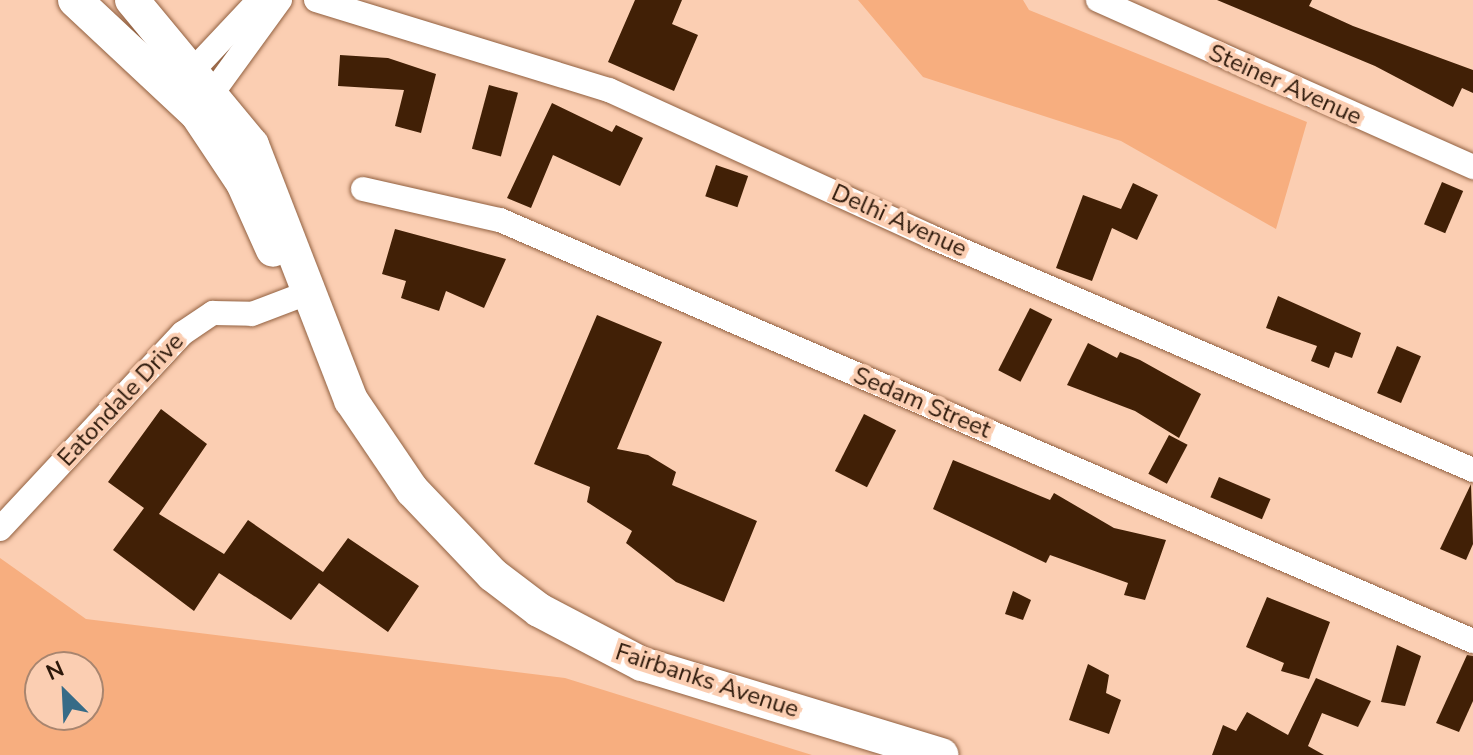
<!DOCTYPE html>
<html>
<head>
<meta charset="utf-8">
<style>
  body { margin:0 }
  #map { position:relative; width:1473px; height:755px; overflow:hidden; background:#fbceb2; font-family:"Nunito Sans",sans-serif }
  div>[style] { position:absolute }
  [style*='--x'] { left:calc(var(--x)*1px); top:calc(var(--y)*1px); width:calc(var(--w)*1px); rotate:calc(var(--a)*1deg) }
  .green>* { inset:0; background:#f7ae7f }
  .building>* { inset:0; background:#412006; transform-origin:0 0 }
  .roads { filter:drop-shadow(0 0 2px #916040) drop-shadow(0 0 2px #916040) }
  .street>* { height:24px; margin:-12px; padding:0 12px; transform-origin:12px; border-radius:12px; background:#fff }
  .secondary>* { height:34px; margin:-17px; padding:0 17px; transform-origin:17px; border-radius:17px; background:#fff }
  span { translate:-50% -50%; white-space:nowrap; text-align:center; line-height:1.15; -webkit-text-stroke:8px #fbceb2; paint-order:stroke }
  .street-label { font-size:24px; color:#2c180a }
  .north { position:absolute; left:24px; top:651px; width:80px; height:80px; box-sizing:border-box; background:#fbceb2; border:2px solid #a8856f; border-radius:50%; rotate:336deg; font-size:22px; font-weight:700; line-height:32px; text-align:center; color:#2c180a }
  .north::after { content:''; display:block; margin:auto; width:28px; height:36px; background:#366b87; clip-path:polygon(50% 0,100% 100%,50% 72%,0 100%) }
</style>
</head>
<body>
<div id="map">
  <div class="green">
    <i style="clip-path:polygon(858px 0,1023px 0,1029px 10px,1307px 122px,1276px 229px,1121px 141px,923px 77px)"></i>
    <i style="clip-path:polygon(evenodd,0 558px,86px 619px,565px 678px,812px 755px,0 755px,0 558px,40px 667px,88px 667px,88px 715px,40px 715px,40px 667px)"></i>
  </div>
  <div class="building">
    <i style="clip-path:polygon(635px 0,682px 0,672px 24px,698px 35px,674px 91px,608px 62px)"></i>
    <i style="clip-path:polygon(1217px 0,1312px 0,1309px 6px,1353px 26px,1473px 70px,1473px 93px,1462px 88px,1453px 107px,1375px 66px)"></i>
    <i style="clip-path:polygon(340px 55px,388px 58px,436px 74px,421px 133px,395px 126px,404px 90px,338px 86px)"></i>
    <i style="left:489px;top:85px;width:30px;height:66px;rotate:15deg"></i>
    <i style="clip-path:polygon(552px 103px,612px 132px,616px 125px,643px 138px,620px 186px,553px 155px,531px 208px,507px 198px)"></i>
    <i style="left:716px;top:165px;width:34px;height:33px;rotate:19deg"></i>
    <i style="left:1442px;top:182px;width:23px;height:46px;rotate:23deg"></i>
    <i style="clip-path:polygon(1133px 183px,1158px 195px,1137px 240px,1112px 228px,1092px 281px,1056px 268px,1083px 195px,1121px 209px)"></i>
    <i style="clip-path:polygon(395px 229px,506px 259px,484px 308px,446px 291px,439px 311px,401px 298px,406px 281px,382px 274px)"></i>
    <i style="clip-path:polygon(1278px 296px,1361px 333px,1352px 358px,1335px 352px,1329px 368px,1311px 361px,1317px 346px,1266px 328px)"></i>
    <i style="left:1030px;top:308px;width:25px;height:70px;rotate:27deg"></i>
    <i style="clip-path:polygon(597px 315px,662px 342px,617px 449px,648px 455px,676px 472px,672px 485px,757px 521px,724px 602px,676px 582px,626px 543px,632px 531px,587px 502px,590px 487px,534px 464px)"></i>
    <i style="clip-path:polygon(1088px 343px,1117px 358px,1120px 352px,1140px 360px,1201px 394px,1179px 438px,1135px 411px,1067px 385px)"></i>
    <i style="left:1397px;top:346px;width:26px;height:51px;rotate:23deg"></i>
    <i style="clip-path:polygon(161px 409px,207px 444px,159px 514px,224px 554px,248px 520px,323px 572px,348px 538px,419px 586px,388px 632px,319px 583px,291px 620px,219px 573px,194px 611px,113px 550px,144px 508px,108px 482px)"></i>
    <i style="left:864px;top:414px;width:36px;height:64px;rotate:27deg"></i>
    <i style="left:1169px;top:435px;width:21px;height:44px;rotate:28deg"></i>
    <i style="clip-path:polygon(953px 460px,1050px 500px,1054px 493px,1114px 528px,1166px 540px,1145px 600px,1124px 595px,1128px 583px,1050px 555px,1046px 563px,933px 509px)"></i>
    <i style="left:1219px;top:477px;width:56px;height:22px;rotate:23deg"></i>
    <i style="clip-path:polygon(1471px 484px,1473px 544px,1466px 560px,1440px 549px)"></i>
    <i style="clip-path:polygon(1013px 591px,1031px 600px,1023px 620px,1005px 614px)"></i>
    <i style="clip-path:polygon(1267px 597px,1330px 622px,1309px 679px,1281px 671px,1284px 663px,1246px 647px)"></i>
    <i style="clip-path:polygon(1397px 645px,1421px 656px,1405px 706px,1381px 702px)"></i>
    <i style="clip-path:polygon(1467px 655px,1473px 656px,1473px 701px,1459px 732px,1436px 723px)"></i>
    <i style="clip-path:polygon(1088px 664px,1109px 675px,1106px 693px,1121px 700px,1109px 734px,1069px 720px)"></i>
    <i style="clip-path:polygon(1316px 678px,1371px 701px,1358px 727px,1322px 713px,1308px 746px,1324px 755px,1212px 755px,1223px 725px,1236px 731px,1247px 712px,1288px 735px)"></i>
  </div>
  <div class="roads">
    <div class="street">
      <i style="--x:316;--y:0;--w:307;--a:17.1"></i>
      <i style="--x:609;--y:90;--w:352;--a:24.5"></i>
      <i style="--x:929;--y:236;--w:592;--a:23.27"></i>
      <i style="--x:1098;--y:0;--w:411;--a:24"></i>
      <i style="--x:181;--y:83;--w:114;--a:-46.8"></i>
      <i style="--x:203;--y:106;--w:131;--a:-54"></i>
      <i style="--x:363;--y:189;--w:140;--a:12.8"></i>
      <i style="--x:500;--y:220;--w:1060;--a:23.4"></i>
      <i style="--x:0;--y:529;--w:268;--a:-47"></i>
      <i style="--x:183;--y:333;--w:36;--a:-34"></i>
      <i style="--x:213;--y:313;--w:39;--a:1"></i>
      <i style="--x:252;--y:314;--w:59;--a:-20.9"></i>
    </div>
    <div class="secondary">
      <i style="--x:75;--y:0;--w:167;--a:43.1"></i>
      <i style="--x:197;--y:114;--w:83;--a:56.3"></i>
      <i style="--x:243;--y:183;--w:73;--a:65.9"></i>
      <i style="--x:132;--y:0;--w:188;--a:50.4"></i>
      <i style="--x:252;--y:145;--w:274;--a:68.8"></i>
      <i style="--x:351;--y:400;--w:109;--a:55.9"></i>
      <i style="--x:412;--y:490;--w:117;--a:46.4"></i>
      <i style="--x:493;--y:575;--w:58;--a:37.3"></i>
      <i style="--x:539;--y:610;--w:116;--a:27.7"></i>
      <i style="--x:642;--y:664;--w:313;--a:16.9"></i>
    </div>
  </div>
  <div class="street-label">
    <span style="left:1285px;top:85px;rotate:24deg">Steiner Avenue</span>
    <span style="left:899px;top:221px;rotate:24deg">Delhi Avenue</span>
    <span style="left:121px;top:400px;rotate:-47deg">Eatondale Drive</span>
    <span style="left:922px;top:403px;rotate:23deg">Sedam Street</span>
    <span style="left:707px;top:681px;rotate:18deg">Fairbanks Avenue</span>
  </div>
  <div class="north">N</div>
</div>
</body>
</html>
